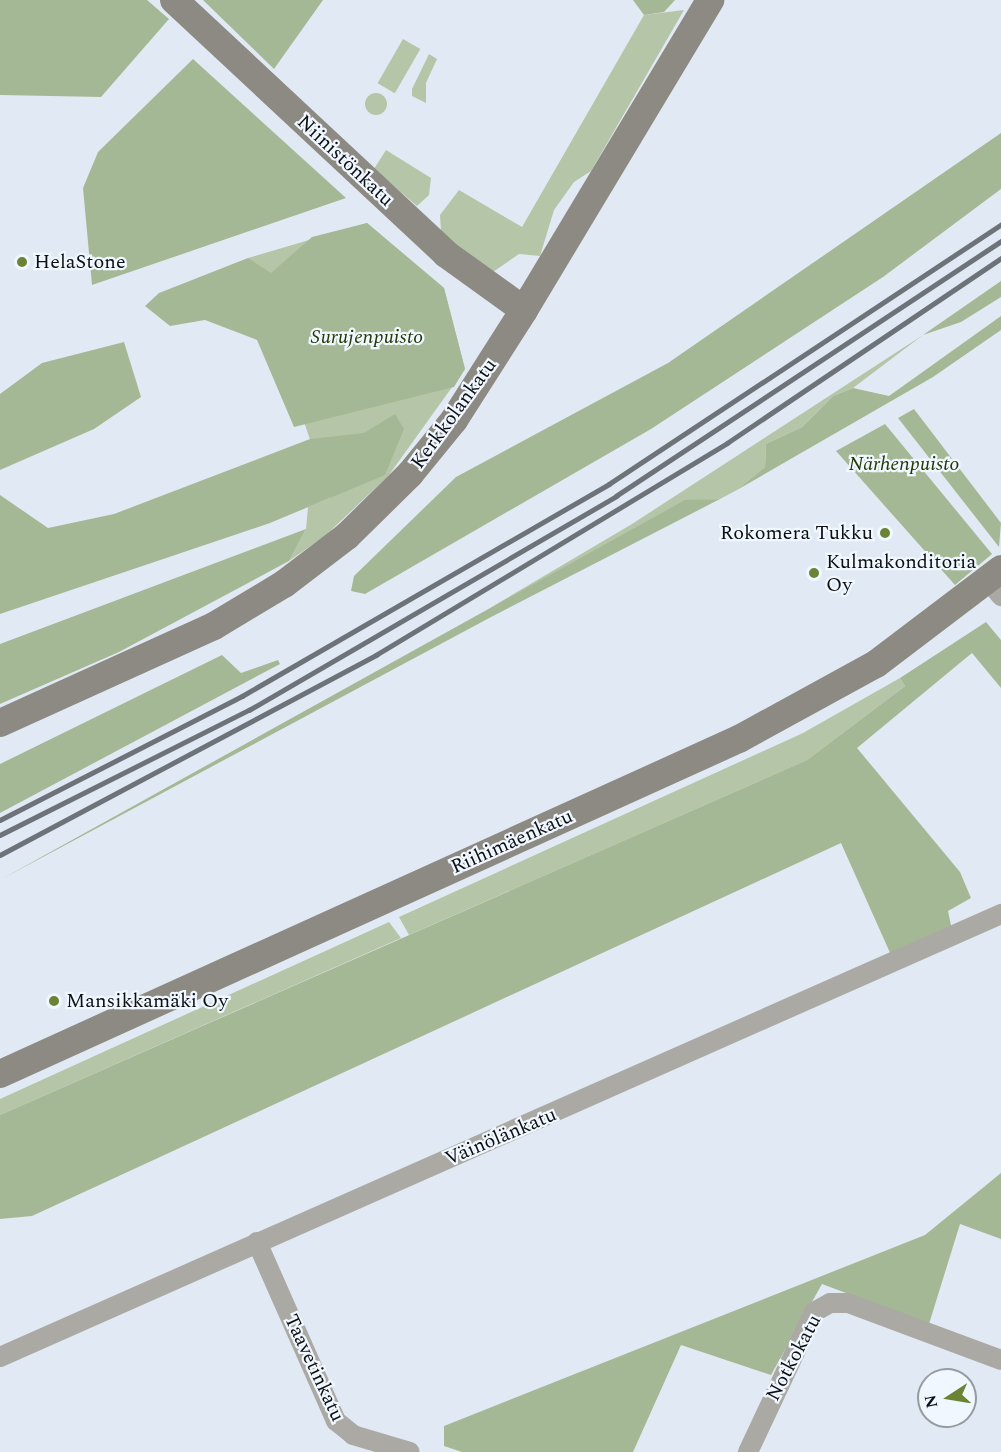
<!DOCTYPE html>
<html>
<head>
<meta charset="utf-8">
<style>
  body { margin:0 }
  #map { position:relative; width:1001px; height:1452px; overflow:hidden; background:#e1eaf4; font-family:Spectral,serif }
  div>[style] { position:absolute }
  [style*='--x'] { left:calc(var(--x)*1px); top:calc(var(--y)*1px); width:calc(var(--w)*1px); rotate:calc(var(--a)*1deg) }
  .green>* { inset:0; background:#b5c5a7; transform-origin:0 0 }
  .round { border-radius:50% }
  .forest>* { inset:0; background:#a5b895 }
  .street>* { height:20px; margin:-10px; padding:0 10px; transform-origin:10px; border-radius:10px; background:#aba9a4 }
  .secondary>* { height:28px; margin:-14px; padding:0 14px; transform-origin:14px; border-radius:14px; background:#8d8a83 }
  .rail>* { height:4.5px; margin:-2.25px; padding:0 2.25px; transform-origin:2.25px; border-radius:2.25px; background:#6e737a }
  .dots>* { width:16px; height:16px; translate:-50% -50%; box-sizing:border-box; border:3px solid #f0f7ff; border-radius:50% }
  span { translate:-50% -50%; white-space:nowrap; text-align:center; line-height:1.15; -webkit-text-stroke:4.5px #f0f7ff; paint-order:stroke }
  .street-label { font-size:20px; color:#0d1013 }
  .poi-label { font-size:20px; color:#0d1013 }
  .left { translate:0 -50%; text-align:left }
  .right { translate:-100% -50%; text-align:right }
  .park-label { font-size:20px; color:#223902; font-style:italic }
  .north { position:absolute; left:917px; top:1368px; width:60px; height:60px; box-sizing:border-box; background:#f0f7ff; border:2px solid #959ba1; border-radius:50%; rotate:258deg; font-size:16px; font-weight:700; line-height:24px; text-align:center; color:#0d1013 }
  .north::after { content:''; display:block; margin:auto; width:21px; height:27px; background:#6b8335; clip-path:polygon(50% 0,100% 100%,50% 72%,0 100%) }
</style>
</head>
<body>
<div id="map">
  <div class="green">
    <i style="clip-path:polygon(684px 10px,591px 171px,574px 182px,554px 210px,540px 256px,519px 254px,490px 274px,441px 231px,440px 215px,459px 190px,522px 227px,644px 15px)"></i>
    <i style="left:403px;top:39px;width:20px;height:51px;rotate:30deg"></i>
    <i style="clip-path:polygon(429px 54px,437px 59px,426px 83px,426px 103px,412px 96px,412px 89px)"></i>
    <i class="round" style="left:365px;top:93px;width:22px;height:22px"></i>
    <i style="clip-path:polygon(386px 150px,431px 178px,429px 195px,417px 206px,374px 169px)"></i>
    <i style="clip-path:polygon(367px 223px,444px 288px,465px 369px,389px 475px,326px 535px,289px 561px,306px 529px,308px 507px,330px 498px,248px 258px)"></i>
    <i style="clip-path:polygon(923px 335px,853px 388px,833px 396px,802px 427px,766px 444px,765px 467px,737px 490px,720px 499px,685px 501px,593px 556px,490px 608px,632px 524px)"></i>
    <i style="clip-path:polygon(900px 678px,905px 686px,807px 760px,409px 935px,399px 917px,803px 733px)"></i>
    <i style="clip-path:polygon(389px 922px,401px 938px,0 1115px,0 1099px)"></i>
  </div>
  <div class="forest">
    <i style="clip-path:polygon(0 0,147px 0,169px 19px,101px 97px,0 95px)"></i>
    <i style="clip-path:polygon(203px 0,323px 0,274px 69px)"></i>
    <i style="clip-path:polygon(633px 0,675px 0,664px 12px,644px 15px)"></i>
    <i style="clip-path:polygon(193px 59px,346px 198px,92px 285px,83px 188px,98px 152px)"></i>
    <i style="clip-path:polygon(1001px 133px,1001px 189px,883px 277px,651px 429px,365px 594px,351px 591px,354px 576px,456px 477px,668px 363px)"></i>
    <i style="clip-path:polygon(367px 223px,444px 288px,465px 369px,454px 387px,294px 427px,257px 340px,205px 320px,170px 326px,145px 306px,159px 293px,248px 258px,271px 273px,312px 237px)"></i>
    <i style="clip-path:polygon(1001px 281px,1001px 297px,961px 322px,923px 335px)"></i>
    <i style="clip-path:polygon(1001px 316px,1001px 330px,933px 377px,737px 490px,765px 467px,766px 444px,802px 427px,833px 396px,853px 388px,889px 396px)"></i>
    <i style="clip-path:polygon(124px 342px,141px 397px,94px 429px,0 470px,0 394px,42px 363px)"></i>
    <i style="clip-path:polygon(914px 409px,1001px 523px,999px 547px,898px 418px)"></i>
    <i style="clip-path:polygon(395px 414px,404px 429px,385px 475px,270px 523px,0 614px,0 495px,48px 528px,114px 514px,310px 439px,364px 433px)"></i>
    <i style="clip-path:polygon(885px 424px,992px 554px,955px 585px,836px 451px)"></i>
    <i style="clip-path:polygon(720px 499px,493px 616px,0 880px,685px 500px)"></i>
    <i style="clip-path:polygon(306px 529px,289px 561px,119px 652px,0 704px,0 644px)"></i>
    <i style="clip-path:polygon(986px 622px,1001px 640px,1001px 688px,972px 653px,857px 748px,960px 872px,971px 898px,948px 911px,952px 930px,891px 955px,841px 843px,32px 1216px,0 1219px,0 1115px,807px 760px,905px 686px,900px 678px)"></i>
    <i style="clip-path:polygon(222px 655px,241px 673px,278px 660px,280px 664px,0 813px,0 764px)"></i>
    <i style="clip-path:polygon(1001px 1173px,1001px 1239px,960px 1224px,929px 1324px,822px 1284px,771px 1375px,681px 1345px,633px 1452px,462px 1452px,444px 1446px,444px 1426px,925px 1235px)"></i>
  </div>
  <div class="street">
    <i style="--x:988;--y:580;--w:21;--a:51"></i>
    <i style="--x:257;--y:1242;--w:196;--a:66.2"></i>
    <i style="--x:336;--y:1421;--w:22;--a:39"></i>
    <i style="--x:353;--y:1435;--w:59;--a:16.6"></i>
    <i style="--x:0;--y:1357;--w:1095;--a:-23.87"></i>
    <i style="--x:748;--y:1452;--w:155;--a:-64.8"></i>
    <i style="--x:814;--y:1312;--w:18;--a:-29"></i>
    <i style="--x:830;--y:1303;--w:18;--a:0"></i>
    <i style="--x:848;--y:1303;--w:163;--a:20.4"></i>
  </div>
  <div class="secondary">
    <i style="--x:174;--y:0;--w:372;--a:43"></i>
    <i style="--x:446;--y:254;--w:96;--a:35.7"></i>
    <i style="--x:0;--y:723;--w:235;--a:-24.4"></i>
    <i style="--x:214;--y:626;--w:82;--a:-31"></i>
    <i style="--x:284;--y:584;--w:79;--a:-37.3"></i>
    <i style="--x:347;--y:536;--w:88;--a:-44.5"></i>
    <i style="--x:410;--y:474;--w:70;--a:-50.8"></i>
    <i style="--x:454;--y:420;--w:130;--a:-57.5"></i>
    <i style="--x:524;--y:310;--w:362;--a:-59"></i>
    <i style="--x:0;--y:1074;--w:811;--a:-24.39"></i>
    <i style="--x:739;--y:739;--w:156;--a:-28.7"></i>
    <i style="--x:876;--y:664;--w:157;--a:-37.2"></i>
  </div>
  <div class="rail">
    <i style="--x:0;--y:820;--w:272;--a:-27.1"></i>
    <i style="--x:242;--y:696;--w:424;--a:-30"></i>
    <i style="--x:609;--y:484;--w:470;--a:-33.5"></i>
    <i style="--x:0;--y:835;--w:279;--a:-26.7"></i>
    <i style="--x:249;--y:710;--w:425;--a:-30.2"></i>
    <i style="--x:616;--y:496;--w:462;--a:-33.5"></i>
    <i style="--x:0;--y:855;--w:426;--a:-28"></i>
    <i style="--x:376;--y:655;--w:410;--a:-31.1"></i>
    <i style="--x:727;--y:443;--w:331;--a:-34"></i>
  </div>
  <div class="dots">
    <i style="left:22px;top:262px;background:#6b8335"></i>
    <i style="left:885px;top:533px;background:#6b8335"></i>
    <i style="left:814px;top:573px;background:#6b8335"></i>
    <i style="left:54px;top:1001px;background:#6b8335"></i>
  </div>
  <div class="street-label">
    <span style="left:345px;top:161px;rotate:43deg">Niinistönkatu</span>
    <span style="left:454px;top:414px;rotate:-54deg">Kerkkolankatu</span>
    <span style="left:512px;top:842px;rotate:-24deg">Riihimäenkatu</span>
    <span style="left:501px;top:1137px;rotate:-23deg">Väinölänkatu</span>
    <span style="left:794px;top:1358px;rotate:-62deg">Notkokatu</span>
    <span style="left:314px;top:1368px;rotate:65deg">Taavetinkatu</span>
  </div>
  <div class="poi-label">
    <span class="left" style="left:34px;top:262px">HelaStone</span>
    <span class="right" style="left:873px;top:533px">Rokomera Tukku</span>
    <span class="left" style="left:826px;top:574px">Kulmakonditoria<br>Oy</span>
    <span class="left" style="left:66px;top:1001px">Mansikkamäki Oy</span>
  </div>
  <div class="park-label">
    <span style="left:367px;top:337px">Surujenpuisto</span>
    <span style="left:904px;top:464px">Närhenpuisto</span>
  </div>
  <div class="north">N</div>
</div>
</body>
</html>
